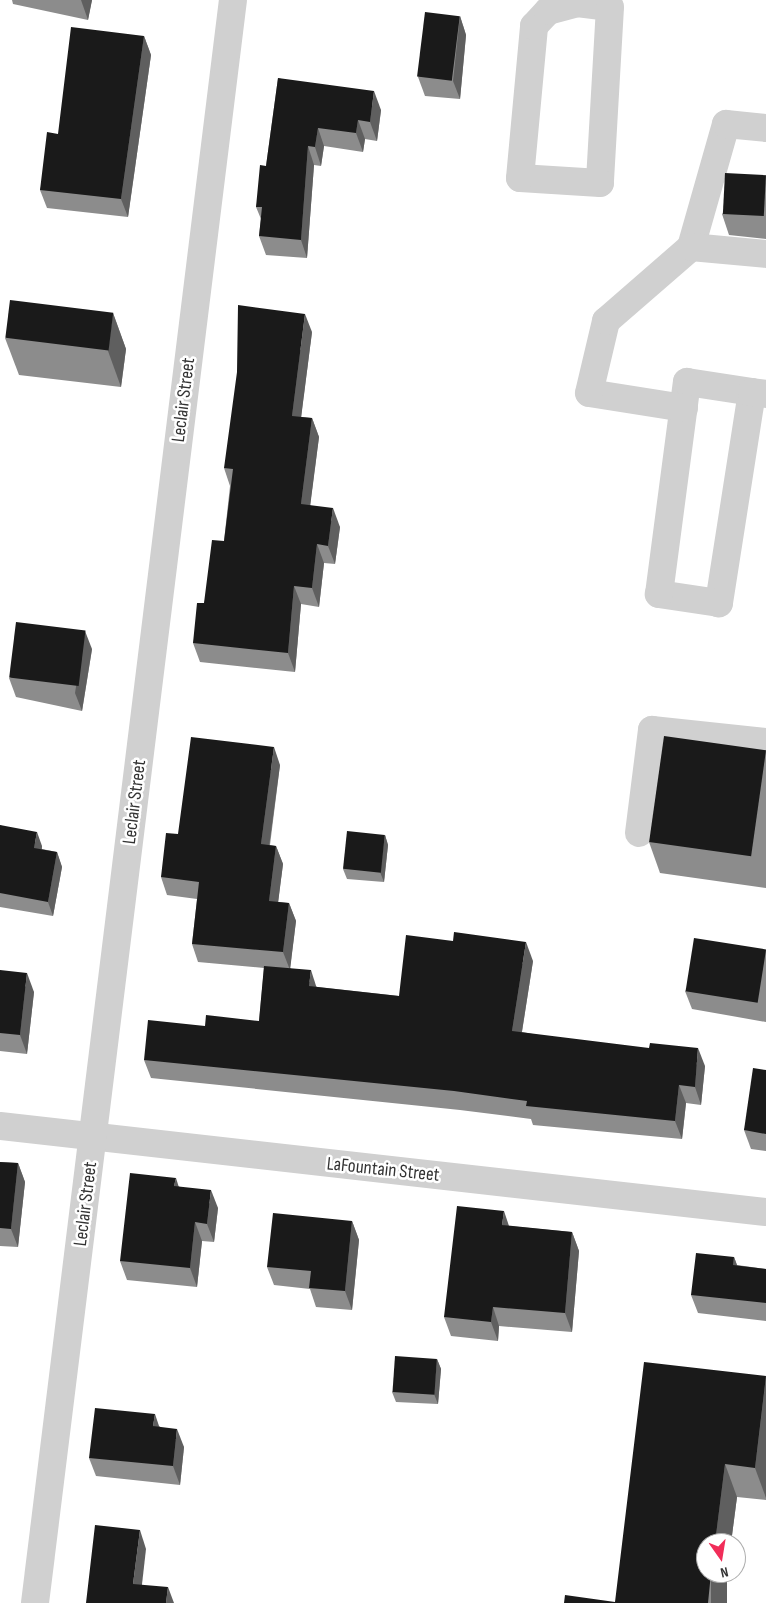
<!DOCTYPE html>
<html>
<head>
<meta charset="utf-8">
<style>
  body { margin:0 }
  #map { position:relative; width:766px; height:1603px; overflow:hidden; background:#fff; font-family:"Sofia Sans Condensed",sans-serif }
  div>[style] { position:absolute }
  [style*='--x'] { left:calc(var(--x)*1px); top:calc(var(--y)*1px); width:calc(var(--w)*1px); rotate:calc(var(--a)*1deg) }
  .minor>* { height:28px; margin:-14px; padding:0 14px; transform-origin:14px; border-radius:14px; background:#d0d0d0 }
  .wall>* { inset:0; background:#8c8c8c }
  .shaded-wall>* { inset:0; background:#5f5f5f; transform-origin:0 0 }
  .building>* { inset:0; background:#1a1a1a; transform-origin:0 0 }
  span { translate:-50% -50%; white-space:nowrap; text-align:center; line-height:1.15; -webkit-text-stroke:5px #fff; paint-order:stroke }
  .street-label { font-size:19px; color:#333 }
  .north { position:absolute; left:696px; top:1533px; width:50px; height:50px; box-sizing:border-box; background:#fff; border:1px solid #adadad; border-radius:50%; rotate:167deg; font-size:14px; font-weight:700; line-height:20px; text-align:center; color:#333 }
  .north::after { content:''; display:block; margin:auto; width:18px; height:22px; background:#f12d59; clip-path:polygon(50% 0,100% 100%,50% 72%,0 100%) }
</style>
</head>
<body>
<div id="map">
  <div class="minor">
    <i style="--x:577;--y:3;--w:33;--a:7"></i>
    <i style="--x:610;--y:7;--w:176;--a:93.3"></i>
    <i style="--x:600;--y:183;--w:80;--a:-176.4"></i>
    <i style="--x:520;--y:178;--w:153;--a:-84.7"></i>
    <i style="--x:534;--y:26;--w:21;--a:-47"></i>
    <i style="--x:548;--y:11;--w:30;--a:-15"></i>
    <i style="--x:691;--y:247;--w:128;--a:-74.1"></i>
    <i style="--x:726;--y:124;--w:40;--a:5.7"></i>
    <i style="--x:752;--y:392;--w:214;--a:98.9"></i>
    <i style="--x:719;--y:603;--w:61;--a:-171.5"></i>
    <i style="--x:659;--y:594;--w:214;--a:-82.5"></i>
    <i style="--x:687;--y:382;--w:66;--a:8.7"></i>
    <i style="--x:752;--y:392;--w:14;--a:8"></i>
    <i style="--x:684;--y:408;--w:96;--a:-171"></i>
    <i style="--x:589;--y:393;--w:74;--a:-76.7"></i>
    <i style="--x:606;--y:321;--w:113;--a:-41"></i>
    <i style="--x:691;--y:247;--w:75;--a:5.3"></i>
    <i style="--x:639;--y:833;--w:104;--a:-82.8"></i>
    <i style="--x:652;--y:730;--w:115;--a:6"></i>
    <i style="--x:0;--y:1126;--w:771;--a:6.41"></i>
    <i style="--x:35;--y:1603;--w:1615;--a:-82.96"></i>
  </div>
  <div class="wall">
    <i style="clip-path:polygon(12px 0,92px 0,88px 20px,13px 4px)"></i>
    <i style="clip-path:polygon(460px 16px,466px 35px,460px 99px,425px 96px,418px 77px)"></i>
    <i style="clip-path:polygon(144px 36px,151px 55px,128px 217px,47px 208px,40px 190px,58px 134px)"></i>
    <i style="clip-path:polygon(278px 78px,381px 110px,377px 141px,365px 139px,363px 152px,324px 146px,321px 166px,314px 165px,307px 258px,266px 255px,259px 236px,261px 219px,256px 207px,266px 166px)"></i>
    <i style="clip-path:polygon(766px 175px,766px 239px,729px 235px,722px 214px)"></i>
    <i style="clip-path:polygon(113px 313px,126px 349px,121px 387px,19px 375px,5px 338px)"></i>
    <i style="clip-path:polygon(312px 332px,301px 417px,312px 418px,319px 437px,310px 505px,340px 527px,335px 564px,324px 563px,319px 607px,301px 604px,295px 672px,200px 662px,193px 643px,204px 603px,224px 541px,230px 486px,224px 468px)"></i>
    <i style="clip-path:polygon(92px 649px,82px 711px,16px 697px,9px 678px)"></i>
    <i style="clip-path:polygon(766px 751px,766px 888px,660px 873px,649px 842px)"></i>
    <i style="clip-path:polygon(280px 765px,270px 845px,276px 846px,283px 864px,278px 902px,289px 903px,296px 921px,290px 968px,317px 987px,399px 996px,533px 961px,522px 1032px,705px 1066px,701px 1105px,686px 1103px,682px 1139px,533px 1125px,531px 1119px,460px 1110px,151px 1078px,144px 1060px,205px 1026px,259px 1021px,264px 968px,198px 962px,192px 944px,197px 899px,167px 895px,161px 877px,178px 834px)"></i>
    <i style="clip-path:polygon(0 825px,42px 846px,42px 849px,57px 852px,62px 867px,53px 916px,0 907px)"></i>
    <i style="clip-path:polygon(385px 835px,388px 845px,384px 882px,347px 879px,343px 869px)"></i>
    <i style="clip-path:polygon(766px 950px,766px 1022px,692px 1009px,685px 991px)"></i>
    <i style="clip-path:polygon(0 970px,34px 992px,27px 1054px,0 1051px)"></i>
    <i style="clip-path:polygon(766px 1070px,766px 1151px,751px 1149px,744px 1130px)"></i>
    <i style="clip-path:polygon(0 1162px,18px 1163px,25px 1182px,18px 1247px,0 1246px)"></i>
    <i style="clip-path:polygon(178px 1186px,218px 1208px,214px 1242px,202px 1241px,197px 1287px,127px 1280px,120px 1261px)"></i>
    <i style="clip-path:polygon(352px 1221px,359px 1240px,352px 1310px,316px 1307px,310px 1289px,274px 1285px,267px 1267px)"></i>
    <i style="clip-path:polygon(509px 1226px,572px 1232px,579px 1251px,572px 1332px,499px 1326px,498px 1341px,451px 1336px,444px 1317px)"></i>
    <i style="clip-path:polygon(734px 1257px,737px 1265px,766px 1269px,766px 1321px,698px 1313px,691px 1295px)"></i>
    <i style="clip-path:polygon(437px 1359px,441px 1369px,438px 1404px,396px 1402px,392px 1392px)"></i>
    <i style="clip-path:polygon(766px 1376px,766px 1500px,737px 1497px,731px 1543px,706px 1543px,727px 1573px,724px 1603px,564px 1603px,615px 1602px)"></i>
    <i style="clip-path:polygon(159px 1426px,184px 1447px,180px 1485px,96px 1476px,89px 1458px)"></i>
  </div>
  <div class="shaded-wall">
    <i style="clip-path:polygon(81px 0,92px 0,88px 20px)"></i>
    <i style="clip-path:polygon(460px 16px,466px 35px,460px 99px,453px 81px)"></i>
    <i style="clip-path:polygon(144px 36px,151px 55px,128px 217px,121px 199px)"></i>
    <i style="clip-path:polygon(374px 91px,381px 110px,377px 141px,370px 122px)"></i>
    <i style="clip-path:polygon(358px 120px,365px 139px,363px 152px,356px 133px)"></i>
    <i style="clip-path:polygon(318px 128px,324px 146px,321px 166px,315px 147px)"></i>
    <i style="clip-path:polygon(308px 146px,314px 165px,307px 258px,301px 240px)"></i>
    <i style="clip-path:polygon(113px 313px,126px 349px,121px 387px,108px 351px)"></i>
    <i style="clip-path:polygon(305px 314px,312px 332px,299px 434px,292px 416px)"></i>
    <i style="clip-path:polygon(312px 418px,319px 437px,308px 523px,301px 504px)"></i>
    <i style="clip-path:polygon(333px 508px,340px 527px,335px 564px,328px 546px)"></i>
    <i style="clip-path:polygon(317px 544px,324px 563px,319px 607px,312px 588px)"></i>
    <i style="clip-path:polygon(294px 586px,301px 604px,295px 672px,288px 653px)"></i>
    <i style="clip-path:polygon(85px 631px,92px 649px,82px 711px,75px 693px)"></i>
    <i style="clip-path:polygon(274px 747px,280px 765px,267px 862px,261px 844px)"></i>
    <i style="clip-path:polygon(37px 832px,42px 846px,40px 862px,34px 848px)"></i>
    <i style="clip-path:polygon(385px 835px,388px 845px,384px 882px,380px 872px)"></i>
    <i style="clip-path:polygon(276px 846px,283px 864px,276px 919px,269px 901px)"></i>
    <i style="clip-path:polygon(57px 852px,62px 867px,53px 916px,48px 902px)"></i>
    <i style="clip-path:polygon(289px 903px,296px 921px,290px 970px,283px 952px)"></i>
    <i style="clip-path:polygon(526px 942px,533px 961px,519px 1050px,512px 1031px)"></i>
    <i style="clip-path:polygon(311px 970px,317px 989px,309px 986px)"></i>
    <i style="clip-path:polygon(27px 973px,34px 992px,27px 1054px,20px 1035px)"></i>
    <i style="clip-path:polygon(698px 1048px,705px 1066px,701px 1105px,695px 1087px)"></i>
    <i style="clip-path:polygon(679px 1085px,686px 1103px,682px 1139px,675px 1121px)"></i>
    <i style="clip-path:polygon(18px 1163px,25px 1182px,18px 1247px,11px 1229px)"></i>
    <i style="clip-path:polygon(176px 1178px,182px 1197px,174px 1186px)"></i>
    <i style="clip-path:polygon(211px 1190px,218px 1208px,214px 1242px,207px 1224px)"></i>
    <i style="clip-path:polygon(504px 1211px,510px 1229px,502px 1225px)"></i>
    <i style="clip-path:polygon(352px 1221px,359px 1240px,352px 1310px,345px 1291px)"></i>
    <i style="clip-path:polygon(195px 1222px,202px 1241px,197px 1287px,190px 1268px)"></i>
    <i style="clip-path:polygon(572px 1232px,579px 1251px,572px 1332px,565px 1313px)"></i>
    <i style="clip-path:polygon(734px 1257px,741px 1276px,733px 1265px)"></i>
    <i style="clip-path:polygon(493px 1307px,499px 1326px,498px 1341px,491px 1322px)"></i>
    <i style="clip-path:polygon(437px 1359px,441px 1369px,438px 1404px,434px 1394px)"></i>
    <i style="clip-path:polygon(766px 1377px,766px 1498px,755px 1468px)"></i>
    <i style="clip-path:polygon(155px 1414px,161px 1432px,153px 1426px)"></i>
    <i style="clip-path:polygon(177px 1429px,184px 1447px,180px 1485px,173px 1466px)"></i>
    <i style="clip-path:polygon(725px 1464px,737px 1497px,731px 1543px,715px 1543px)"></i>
    <i style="clip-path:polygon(140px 1530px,146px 1549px,140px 1602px,133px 1584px)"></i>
    <i style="left:711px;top:1573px;width:16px;height:30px"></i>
    <i style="clip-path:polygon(168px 1587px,174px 1603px,166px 1603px)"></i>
  </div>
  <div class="building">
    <i style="left:425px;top:12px;width:35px;height:65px;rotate:7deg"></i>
    <i style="clip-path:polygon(71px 27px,144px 36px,121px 199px,40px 190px,47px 132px,58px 134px)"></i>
    <i style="clip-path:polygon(278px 78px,374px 91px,370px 122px,358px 120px,356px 133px,318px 128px,315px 147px,308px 146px,301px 240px,259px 236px,262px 207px,256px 207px,260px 165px,266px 166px)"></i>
    <i style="left:725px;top:173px;width:41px;height:41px;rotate:3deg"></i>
    <i style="left:10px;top:300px;width:104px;height:38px;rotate:7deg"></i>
    <i style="clip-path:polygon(238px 305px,305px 314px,292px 416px,312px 418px,301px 504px,333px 508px,328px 546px,317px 544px,312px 588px,294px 586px,288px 653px,193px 643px,197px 603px,204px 603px,212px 540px,224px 541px,233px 469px,224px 468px,237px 372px)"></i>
    <i style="left:16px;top:622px;width:70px;height:56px;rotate:7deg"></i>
    <i style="left:664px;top:736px;width:103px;height:107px;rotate:8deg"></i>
    <i style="clip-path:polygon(191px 737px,274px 747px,261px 844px,276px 846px,269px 901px,289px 903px,283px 952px,192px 944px,199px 882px,161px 877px,166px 833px,178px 834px)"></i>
    <i style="clip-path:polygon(0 825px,37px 832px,34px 848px,57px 852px,48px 902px,0 893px)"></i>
    <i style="left:347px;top:831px;width:38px;height:38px;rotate:6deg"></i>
    <i style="clip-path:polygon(454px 932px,526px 942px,512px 1031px,649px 1048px,650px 1043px,698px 1048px,695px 1087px,679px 1085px,675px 1121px,526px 1106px,527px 1101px,454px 1091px,144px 1060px,148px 1020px,205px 1026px,206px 1015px,259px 1021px,264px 966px,311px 970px,309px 986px,399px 996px,406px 935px,453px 941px)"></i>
    <i style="left:694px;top:938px;width:73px;height:54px;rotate:9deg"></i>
    <i style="clip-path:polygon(0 970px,27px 973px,20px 1035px,0 1033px)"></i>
    <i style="clip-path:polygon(753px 1068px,766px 1070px,766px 1134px,744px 1130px)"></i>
    <i style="clip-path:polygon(0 1162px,18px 1163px,11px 1229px,0 1228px)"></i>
    <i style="clip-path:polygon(130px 1173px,176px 1178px,174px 1186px,211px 1190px,207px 1224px,195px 1222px,190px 1268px,120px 1261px)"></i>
    <i style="clip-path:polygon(457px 1206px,504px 1211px,502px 1225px,572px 1232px,565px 1313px,493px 1307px,491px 1322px,444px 1317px)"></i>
    <i style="clip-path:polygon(273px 1213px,352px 1221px,345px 1291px,309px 1288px,311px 1271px,267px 1267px)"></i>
    <i style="clip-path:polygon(696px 1253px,734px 1257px,733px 1265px,766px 1269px,766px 1303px,691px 1295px)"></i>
    <i style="left:395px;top:1356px;width:42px;height:36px;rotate:4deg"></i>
    <i style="clip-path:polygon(644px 1362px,766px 1376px,755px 1468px,725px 1464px,715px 1543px,706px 1543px,706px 1573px,711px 1573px,708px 1603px,564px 1603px,565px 1595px,615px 1602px)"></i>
    <i style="clip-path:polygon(95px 1408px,155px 1414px,153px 1426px,177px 1429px,173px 1466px,89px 1458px)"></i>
    <i style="clip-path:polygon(95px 1525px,140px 1530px,133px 1584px,168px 1587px,166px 1603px,86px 1603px)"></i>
  </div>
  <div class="street-label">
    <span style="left:184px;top:400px;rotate:-83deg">Leclair Street</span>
    <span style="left:135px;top:802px;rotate:-83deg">Leclair Street</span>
    <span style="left:383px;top:1170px;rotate:6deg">LaFountain Street</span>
    <span style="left:86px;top:1204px;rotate:-83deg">Leclair Street</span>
  </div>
  <div class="north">N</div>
</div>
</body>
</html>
